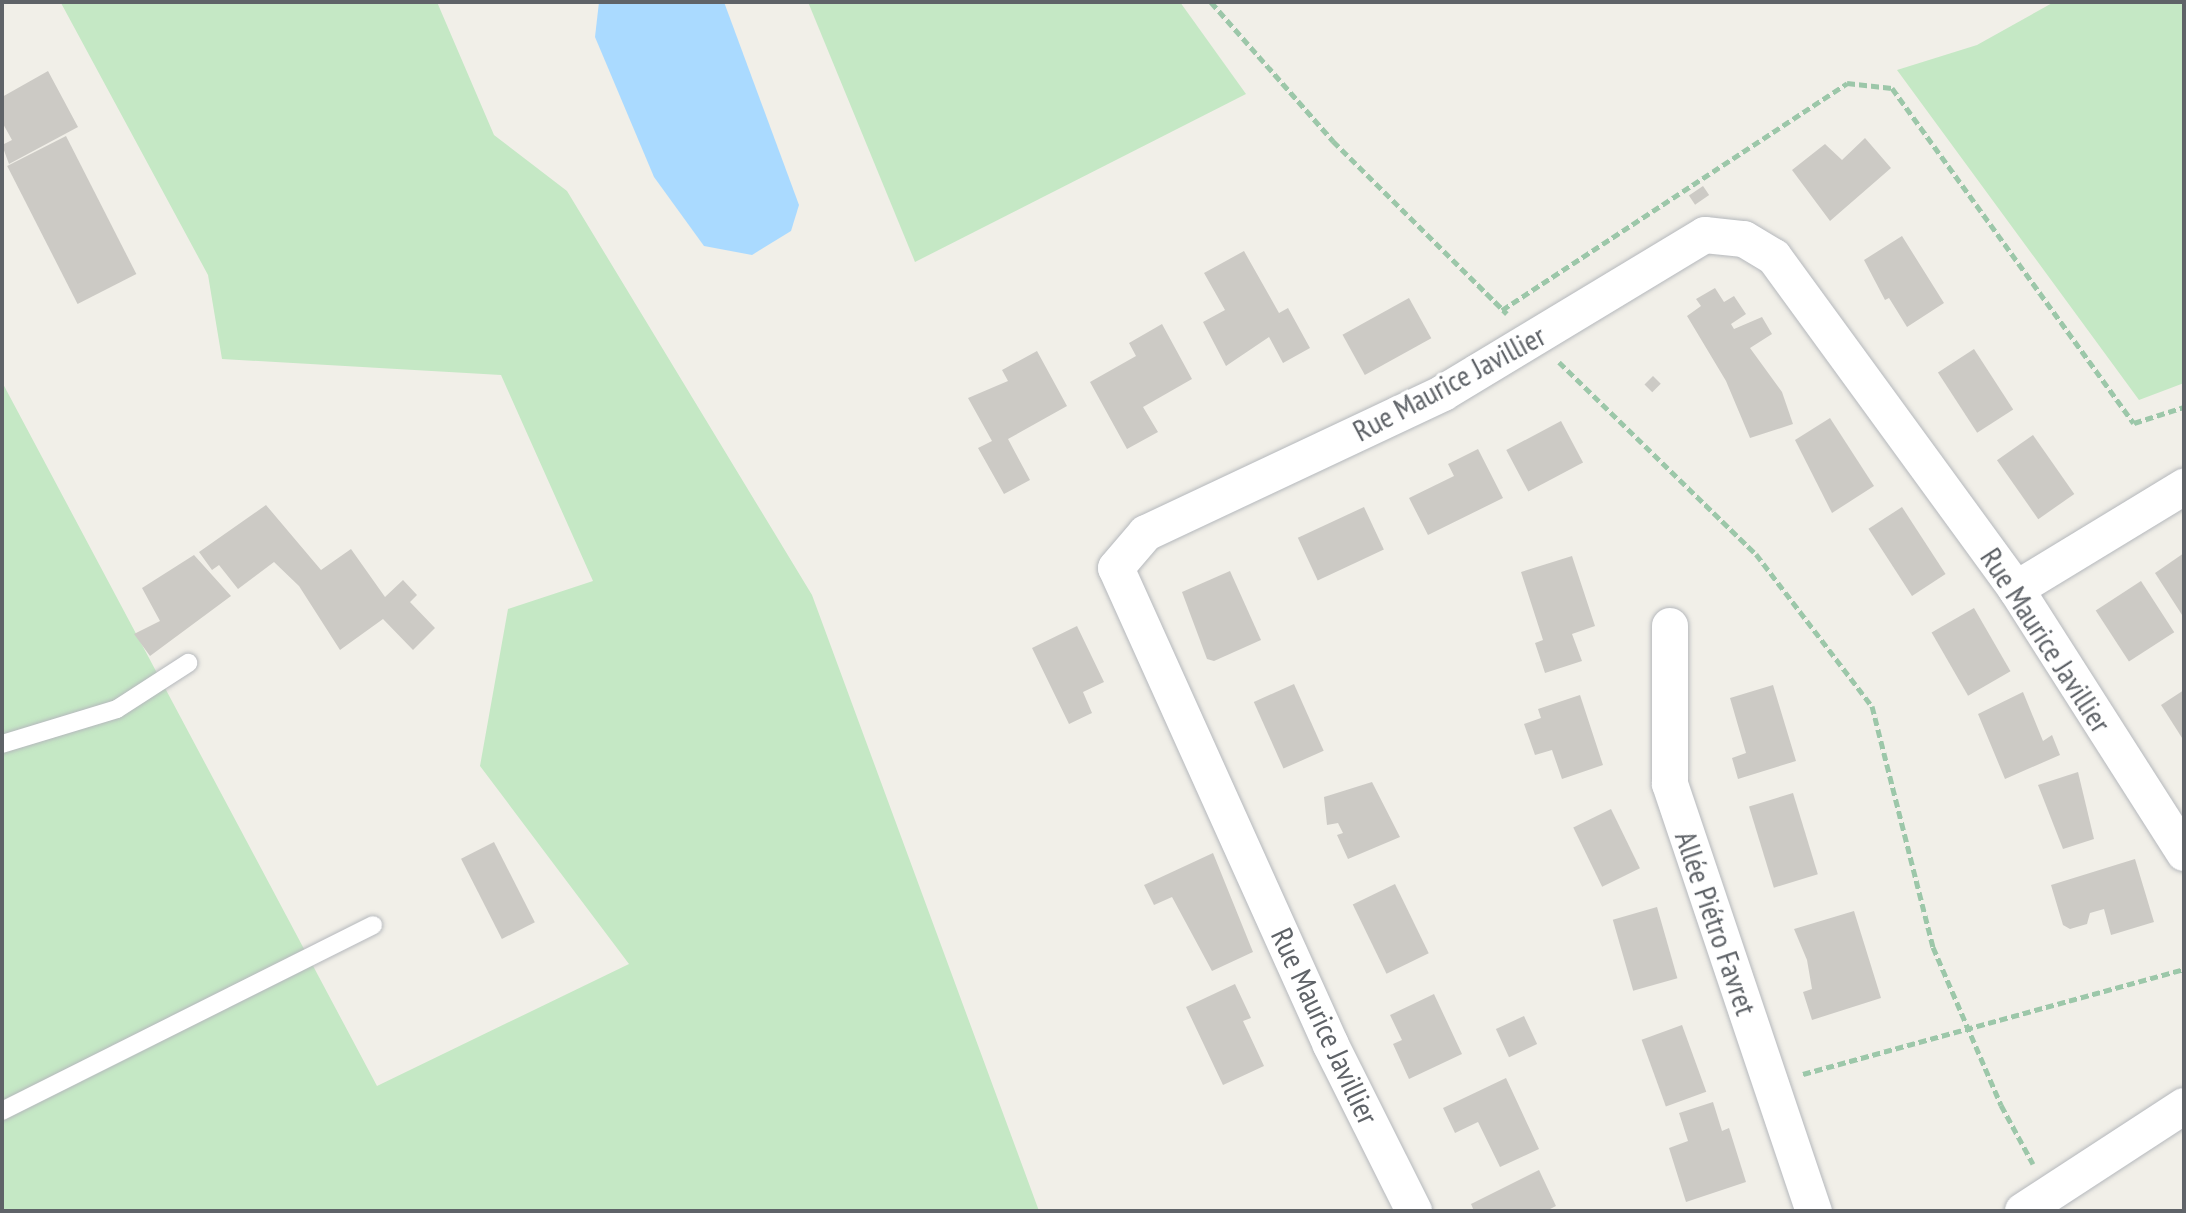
<!DOCTYPE html>
<html>
<head>
<meta charset="utf-8">
<style>
  body { margin:0 }
  #map { position:relative; width:2186px; height:1213px; overflow:hidden; background:#f1efe8; font-family:"PT Sans Narrow",sans-serif }
  div>[style] { position:absolute }
  [style*='--x'] { left:calc(var(--x)*1px); top:calc(var(--y)*1px); width:calc(var(--w)*1px); rotate:calc(var(--a)*1deg) }
  .green>* { inset:0; background:#c5e8c5 }
  .water>* { inset:0; background:#aadaff }
  .building>* { inset:0; background:#cccac5; transform-origin:0 0 }
  .path>* { height:5px; margin-top:-2.5px; transform-origin:0; background:repeating-linear-gradient(90deg,#9cc7a9 0 8px,transparent 0 12px) }
  .roads { filter:drop-shadow(0 0 2px #b5b8bc) drop-shadow(0 0 2px #b5b8bc) }
  .lane>* { height:18px; margin:-9px; padding:0 9px; transform-origin:9px; border-radius:9px; background:#fff }
  .street>* { height:36px; margin:-18px; padding:0 18px; transform-origin:18px; border-radius:18px; background:#fff }
  span { translate:-50% -50%; white-space:nowrap; text-align:center; line-height:1.15; -webkit-text-stroke:7px #fff; paint-order:stroke }
  .street-label { font-size:30px; color:#5f6368 }
  .frame { position:absolute; inset:0; border:4px solid #5f6368; pointer-events:none }
</style>
</head>
<body>
<div id="map">
  <div class="green">
    <i style="clip-path:polygon(437px 2px,494px 135px,567px 191px,812px 595px,1039px 1211px,2px 1211px,2px 382px,377px 1086px,629px 964px,480px 766px,508px 609px,593px 581px,501px 375px,222px 359px,208px 275px,61px 3px)"></i>
    <i style="clip-path:polygon(808px 2px,1180px 2px,1246px 94px,915px 262px)"></i>
    <i style="clip-path:polygon(2054px 2px,2184px 2px,2184px 383px,2139px 400px,1897px 70px,1977px 45px)"></i>
  </div>
  <div class="water">
    <i style="clip-path:polygon(599px 2px,724px 2px,799px 205px,791px 231px,752px 255px,704px 246px,654px 177px,595px 37px)"></i>
  </div>
  <div class="building">
    <i style="clip-path:polygon(48px 71px,78px 127px,9px 164px,2px 145px,12px 140px,2px 122px,2px 97px)"></i>
    <i style="left:66px;top:136px;width:155px;height:66px;rotate:63deg"></i>
    <i style="clip-path:polygon(1865px 138px,1891px 168px,1830px 221px,1792px 170px,1825px 144px,1842px 160px)"></i>
    <i style="left:1703px;top:186px;width:11px;height:17px;rotate:56deg"></i>
    <i style="clip-path:polygon(1902px 236px,1944px 303px,1907px 327px,1889px 298px,1885px 300px,1864px 260px)"></i>
    <i style="clip-path:polygon(1244px 251px,1279px 313px,1288px 308px,1310px 348px,1283px 363px,1269px 337px,1226px 366px,1203px 322px,1225px 310px,1204px 273px)"></i>
    <i style="clip-path:polygon(1715px 288px,1724px 302px,1734px 296px,1746px 314px,1731px 324px,1734px 329px,1762px 317px,1772px 334px,1750px 348px,1782px 392px,1793px 424px,1750px 438px,1726px 381px,1687px 316px,1701px 306px,1696px 299px)"></i>
    <i style="left:1409px;top:298px;width:46px;height:76px;rotate:61deg"></i>
    <i style="clip-path:polygon(1162px 324px,1192px 379px,1143px 407px,1158px 432px,1127px 449px,1090px 382px,1136px 356px,1129px 343px)"></i>
    <i style="left:1974px;top:349px;width:72px;height:43px;rotate:57deg"></i>
    <i style="clip-path:polygon(1037px 351px,1067px 406px,1008px 439px,1030px 480px,1004px 494px,978px 448px,992px 441px,968px 398px,1008px 381px,1002px 370px)"></i>
    <i style="left:1653px;top:376px;width:11px;height:12px;rotate:45deg"></i>
    <i style="clip-path:polygon(1830px 418px,1874px 486px,1832px 513px,1795px 440px)"></i>
    <i style="left:1561px;top:421px;width:47px;height:62px;rotate:62deg"></i>
    <i style="left:2033px;top:435px;width:72px;height:44px;rotate:55deg"></i>
    <i style="clip-path:polygon(1478px 449px,1503px 498px,1428px 535px,1409px 498px,1454px 476px,1448px 464px)"></i>
    <i style="clip-path:polygon(266px 505px,321px 570px,351px 549px,385px 597px,403px 580px,417px 595px,410px 602px,435px 628px,413px 650px,383px 619px,340px 650px,299px 586px,274px 562px,238px 589px,219px 565px,212px 570px,199px 552px)"></i>
    <i style="left:1364px;top:507px;width:47px;height:73px;rotate:65deg"></i>
    <i style="left:1902px;top:507px;width:80px;height:40px;rotate:57deg"></i>
    <i style="clip-path:polygon(2184px 553px,2184px 618px,2155px 573px)"></i>
    <i style="clip-path:polygon(194px 555px,231px 596px,150px 656px,134px 634px,160px 621px,142px 588px)"></i>
    <i style="clip-path:polygon(1572px 556px,1595px 626px,1572px 634px,1582px 661px,1545px 673px,1535px 643px,1543px 640px,1521px 572px)"></i>
    <i style="clip-path:polygon(1230px 571px,1261px 640px,1214px 661px,1207px 659px,1182px 592px)"></i>
    <i style="left:2141px;top:581px;width:61px;height:54px;rotate:57deg"></i>
    <i style="left:1974px;top:608px;width:73px;height:49px;rotate:60deg"></i>
    <i style="clip-path:polygon(1077px 626px,1104px 682px,1083px 692px,1092px 713px,1069px 724px,1032px 648px)"></i>
    <i style="left:1294px;top:684px;width:73px;height:44px;rotate:66deg"></i>
    <i style="clip-path:polygon(1773px 685px,1796px 761px,1738px 779px,1732px 758px,1746px 753px,1730px 698px)"></i>
    <i style="clip-path:polygon(2184px 690px,2184px 741px,2161px 705px)"></i>
    <i style="clip-path:polygon(2023px 692px,2043px 741px,2052px 735px,2060px 755px,2005px 779px,1978px 714px)"></i>
    <i style="clip-path:polygon(1580px 695px,1603px 765px,1562px 779px,1552px 750px,1535px 755px,1524px 724px,1541px 718px,1538px 709px)"></i>
    <i style="clip-path:polygon(2078px 772px,2094px 839px,2063px 849px,2038px 785px)"></i>
    <i style="clip-path:polygon(1372px 782px,1400px 837px,1348px 859px,1337px 835px,1343px 833px,1338px 823px,1327px 825px,1324px 797px)"></i>
    <i style="left:1793px;top:793px;width:85px;height:46px;rotate:73deg"></i>
    <i style="left:1611px;top:809px;width:66px;height:42px;rotate:64deg"></i>
    <i style="left:494px;top:842px;width:90px;height:37px;rotate:63deg"></i>
    <i style="clip-path:polygon(1213px 853px,1253px 952px,1212px 971px,1172px 897px,1154px 905px,1144px 885px)"></i>
    <i style="clip-path:polygon(2135px 859px,2154px 922px,2111px 935px,2104px 909px,2090px 913px,2087px 924px,2070px 929px,2063px 925px,2051px 885px)"></i>
    <i style="left:1395px;top:884px;width:77px;height:47px;rotate:64deg"></i>
    <i style="left:1657px;top:907px;width:74px;height:46px;rotate:74deg"></i>
    <i style="clip-path:polygon(1854px 911px,1881px 998px,1812px 1020px,1803px 992px,1812px 989px,1807px 960px,1794px 929px)"></i>
    <i style="clip-path:polygon(1235px 984px,1251px 1018px,1243px 1021px,1264px 1066px,1223px 1085px,1186px 1007px)"></i>
    <i style="clip-path:polygon(1434px 994px,1462px 1054px,1409px 1079px,1393px 1044px,1402px 1040px,1390px 1015px)"></i>
    <i style="left:1524px;top:1016px;width:31px;height:31px;rotate:65deg"></i>
    <i style="left:1682px;top:1025px;width:71px;height:43px;rotate:70deg"></i>
    <i style="clip-path:polygon(1506px 1078px,1539px 1149px,1500px 1167px,1478px 1122px,1455px 1133px,1443px 1108px)"></i>
    <i style="clip-path:polygon(1713px 1102px,1722px 1131px,1729px 1128px,1746px 1182px,1686px 1202px,1669px 1148px,1688px 1141px,1679px 1113px)"></i>
    <i style="clip-path:polygon(1539px 1170px,1556px 1206px,1546px 1211px,1474px 1211px,1471px 1204px)"></i>
  </div>
  <div class="path">
    <i style="--x:1211;--y:2;--w:185;--a:48.7"></i>
    <i style="--x:1333;--y:141;--w:245;--a:44.8"></i>
    <i style="--x:1502;--y:310;--w:413;--a:-33.3"></i>
    <i style="--x:1847;--y:83;--w:45;--a:6.3"></i>
    <i style="--x:1892;--y:88;--w:413;--a:54.2"></i>
    <i style="--x:2134;--y:423;--w:52;--a:-17.7"></i>
    <i style="--x:1559;--y:362;--w:275;--a:44.3"></i>
    <i style="--x:1756;--y:554;--w:191;--a:52.7"></i>
    <i style="--x:1872;--y:706;--w:249;--a:75.8"></i>
    <i style="--x:1933;--y:947;--w:172;--a:66.7"></i>
    <i style="--x:2001;--y:1105;--w:67;--a:61.5"></i>
    <i style="--x:1803;--y:1074;--w:395;--a:-15.4"></i>
  </div>
  <div class="roads">
    <div class="lane">
      <i style="--x:2;--y:744;--w:120;--a:-16.9"></i>
      <i style="--x:117;--y:709;--w:85;--a:-32.9"></i>
      <i style="--x:2;--y:1111;--w:415;--a:-26.6"></i>
    </div>
    <div class="street">
      <i style="--x:2016;--y:589;--w:197;--a:-31.3"></i>
      <i style="--x:1670;--y:626;--w:158;--a:90"></i>
      <i style="--x:1670;--y:784;--w:451;--a:71.4"></i>
      <i style="--x:1414;--y:1211;--w:186;--a:-116.6"></i>
      <i style="--x:1331;--y:1045;--w:523;--a:-114.26"></i>
      <i style="--x:1116;--y:568;--w:46;--a:-49.4"></i>
      <i style="--x:1146;--y:533;--w:328;--a:-25.2"></i>
      <i style="--x:1443;--y:393;--w:306;--a:-31.1"></i>
      <i style="--x:1705;--y:235;--w:39;--a:6"></i>
      <i style="--x:1744;--y:239;--w:35;--a:31"></i>
      <i style="--x:1774;--y:257;--w:411;--a:53.9"></i>
      <i style="--x:2016;--y:589;--w:313;--a:57.5"></i>
      <i style="--x:2023;--y:1211;--w:192;--a:-33.1"></i>
    </div>
  </div>
  <div class="street-label">
    <span style="left:1449px;top:383px;rotate:-28deg">Rue Maurice Javillier</span>
    <span style="left:2046px;top:640px;rotate:57deg">Rue Maurice Javillier</span>
    <span style="left:1716px;top:923px;rotate:71deg">Allée Piétro Favret</span>
    <span style="left:1325px;top:1026px;rotate:65deg">Rue Maurice Javillier</span>
  </div>
  <div class="frame"></div>
</div>
</body>
</html>
